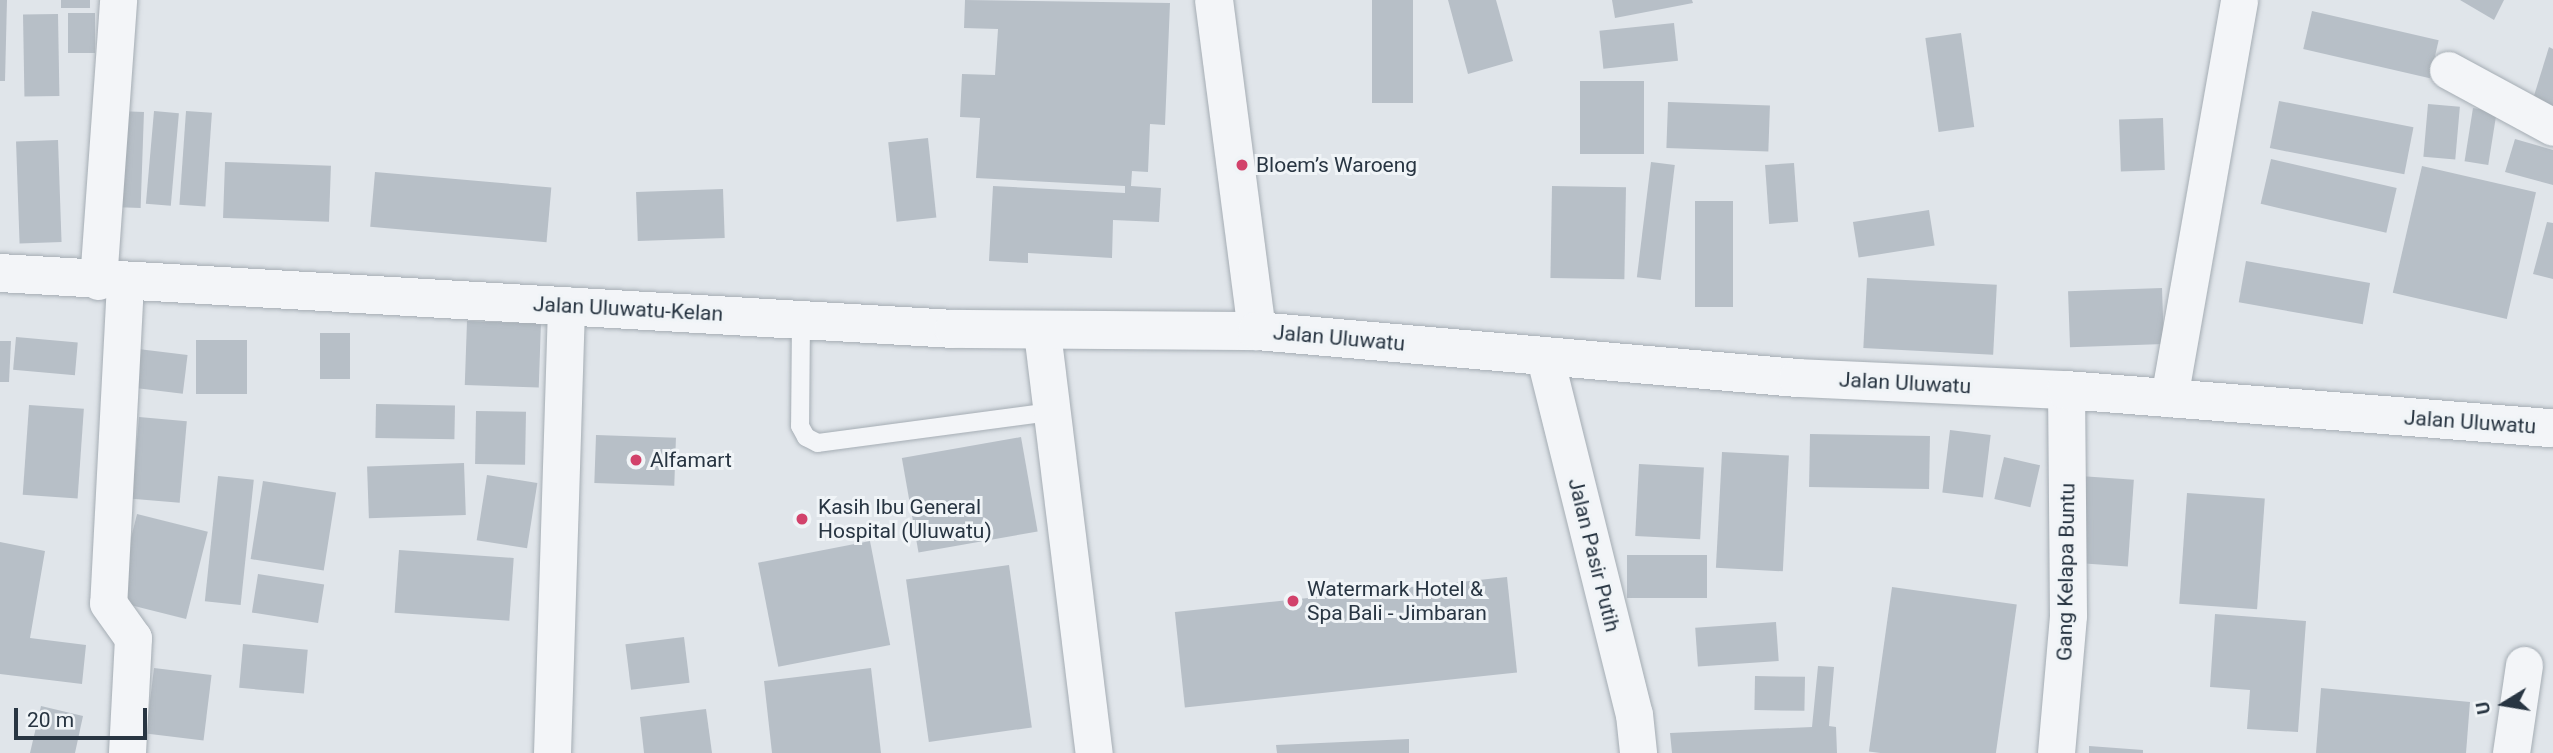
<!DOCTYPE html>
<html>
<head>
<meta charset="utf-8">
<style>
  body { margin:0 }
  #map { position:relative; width:2553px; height:753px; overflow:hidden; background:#e0e5ea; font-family:Roboto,sans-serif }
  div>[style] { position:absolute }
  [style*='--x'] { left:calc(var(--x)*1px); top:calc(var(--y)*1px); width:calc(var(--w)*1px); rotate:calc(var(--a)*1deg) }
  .building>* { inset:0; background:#b7bfc7; transform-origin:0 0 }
  .roads { filter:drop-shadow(0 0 2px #a5adb4) drop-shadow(0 0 2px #a5adb4) }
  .service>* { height:18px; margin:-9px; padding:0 9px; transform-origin:9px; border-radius:9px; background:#f3f5f8 }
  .minor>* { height:37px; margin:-18.5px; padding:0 18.5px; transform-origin:18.5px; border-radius:18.5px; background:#f3f5f8 }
  .tertiary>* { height:38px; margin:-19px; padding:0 19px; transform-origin:19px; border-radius:19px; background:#f3f5f8 }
  .dots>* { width:19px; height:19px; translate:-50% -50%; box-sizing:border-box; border:4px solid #f0f4f7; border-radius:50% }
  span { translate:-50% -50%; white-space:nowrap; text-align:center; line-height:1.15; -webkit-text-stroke:6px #f0f4f7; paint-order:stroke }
  .poi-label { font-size:21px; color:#283542 }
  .left { translate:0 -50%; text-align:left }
  .street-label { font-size:21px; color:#283542 }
  .north { position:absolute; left:2469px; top:669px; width:70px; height:70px; -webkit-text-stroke:5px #f0f4f7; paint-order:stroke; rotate:259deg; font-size:19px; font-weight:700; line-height:28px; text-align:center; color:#283542 }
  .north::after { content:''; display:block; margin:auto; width:24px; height:32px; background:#283542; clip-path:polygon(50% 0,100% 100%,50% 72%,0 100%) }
  .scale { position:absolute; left:14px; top:708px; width:133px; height:32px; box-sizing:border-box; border:4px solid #283542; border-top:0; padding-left:9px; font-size:21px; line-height:24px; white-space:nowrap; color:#283542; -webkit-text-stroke:5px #f0f4f7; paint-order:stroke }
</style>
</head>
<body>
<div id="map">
  <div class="building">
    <i style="clip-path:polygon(0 0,7px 0,5px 81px,0 81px)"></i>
    <i style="left:61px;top:0;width:29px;height:8px"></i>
    <i style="clip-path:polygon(965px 0,1170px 3px,1165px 125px,1150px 124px,1148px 172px,1132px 171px,1131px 186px,1161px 188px,1159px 222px,1113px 220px,1112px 258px,1028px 253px,1028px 263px,989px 261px,993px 186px,1125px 193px,1125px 186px,976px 178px,980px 118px,960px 117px,962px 74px,995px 75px,998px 29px,964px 28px)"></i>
    <i style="left:1372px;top:0;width:41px;height:103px"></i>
    <i style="clip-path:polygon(1448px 0,1496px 0,1513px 61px,1468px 74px)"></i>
    <i style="clip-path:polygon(1612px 0,1692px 0,1693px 3px,1615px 18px)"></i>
    <i style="clip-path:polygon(2460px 0,2504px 0,2494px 20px)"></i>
    <i style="left:2312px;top:11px;width:130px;height:39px;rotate:13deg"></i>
    <i style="left:68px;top:13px;width:27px;height:40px"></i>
    <i style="left:58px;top:14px;width:82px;height:35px;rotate:89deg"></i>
    <i style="left:1674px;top:23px;width:38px;height:75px;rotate:84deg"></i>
    <i style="left:1961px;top:33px;width:95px;height:36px;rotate:82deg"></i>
    <i style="clip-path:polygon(2549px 47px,2553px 49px,2553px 120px,2529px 112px)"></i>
    <i style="left:1580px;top:81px;width:64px;height:73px"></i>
    <i style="left:2279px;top:101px;width:137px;height:48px;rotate:11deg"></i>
    <i style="left:1668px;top:102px;width:102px;height:46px;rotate:2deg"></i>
    <i style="left:2428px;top:104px;width:32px;height:53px;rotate:5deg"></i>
    <i style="left:2473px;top:108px;width:24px;height:54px;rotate:9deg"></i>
    <i style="left:117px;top:111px;width:27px;height:96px;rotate:2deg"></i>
    <i style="left:154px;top:111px;width:25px;height:93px;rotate:5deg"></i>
    <i style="left:186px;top:111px;width:26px;height:94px;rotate:4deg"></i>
    <i style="left:2163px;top:118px;width:52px;height:44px;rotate:88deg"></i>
    <i style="left:928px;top:138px;width:80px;height:40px;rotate:84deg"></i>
    <i style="clip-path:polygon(2515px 139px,2553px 150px,2553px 185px,2505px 172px)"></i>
    <i style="left:58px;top:140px;width:102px;height:42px;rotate:88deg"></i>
    <i style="left:2271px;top:159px;width:129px;height:46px;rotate:13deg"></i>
    <i style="left:225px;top:162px;width:106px;height:56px;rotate:2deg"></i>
    <i style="left:1651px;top:162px;width:24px;height:116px;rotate:7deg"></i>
    <i style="left:1794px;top:163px;width:59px;height:29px;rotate:86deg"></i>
    <i style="left:2422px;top:166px;width:117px;height:130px;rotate:13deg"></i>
    <i style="left:375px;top:172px;width:177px;height:55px;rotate:5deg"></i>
    <i style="left:1552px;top:186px;width:74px;height:92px;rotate:1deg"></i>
    <i style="left:723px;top:189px;width:49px;height:87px;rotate:88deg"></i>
    <i style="left:1695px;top:201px;width:38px;height:106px"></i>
    <i style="left:1929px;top:210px;width:36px;height:77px;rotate:81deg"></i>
    <i style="clip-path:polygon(2547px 222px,2553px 223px,2553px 279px,2533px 274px)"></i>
    <i style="left:2246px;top:261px;width:126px;height:42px;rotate:10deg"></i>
    <i style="left:1867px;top:278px;width:130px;height:70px;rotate:3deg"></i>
    <i style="left:2162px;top:288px;width:56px;height:94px;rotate:88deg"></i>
    <i style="left:467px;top:321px;width:74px;height:64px;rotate:2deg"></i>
    <i style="left:320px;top:333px;width:30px;height:46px"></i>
    <i style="left:16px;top:337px;width:62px;height:33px;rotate:5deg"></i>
    <i style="left:196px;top:340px;width:51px;height:54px"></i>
    <i style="clip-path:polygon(0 341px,11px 341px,9px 382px,0 382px)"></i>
    <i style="left:130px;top:348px;width:58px;height:39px;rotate:7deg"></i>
    <i style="left:376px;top:404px;width:79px;height:34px;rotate:1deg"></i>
    <i style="left:29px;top:405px;width:55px;height:90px;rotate:4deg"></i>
    <i style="left:476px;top:411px;width:50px;height:53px;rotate:1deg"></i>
    <i style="left:139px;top:417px;width:48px;height:82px;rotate:5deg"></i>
    <i style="left:1950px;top:430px;width:41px;height:63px;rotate:7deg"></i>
    <i style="left:1810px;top:434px;width:120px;height:53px;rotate:1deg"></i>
    <i style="left:596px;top:435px;width:80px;height:48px;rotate:2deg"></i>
    <i style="left:1021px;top:437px;width:96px;height:121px;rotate:80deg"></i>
    <i style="left:1722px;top:452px;width:67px;height:116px;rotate:3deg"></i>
    <i style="left:2004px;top:457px;width:37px;height:43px;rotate:13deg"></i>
    <i style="left:464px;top:463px;width:52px;height:97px;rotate:88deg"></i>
    <i style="left:1639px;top:464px;width:65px;height:72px;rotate:3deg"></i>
    <i style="left:487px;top:475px;width:51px;height:66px;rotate:9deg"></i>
    <i style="left:218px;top:476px;width:36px;height:126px;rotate:6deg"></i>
    <i style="left:2080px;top:476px;width:54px;height:87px;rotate:4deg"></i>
    <i style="left:263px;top:481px;width:74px;height:79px;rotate:9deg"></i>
    <i style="left:2187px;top:493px;width:78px;height:111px;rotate:4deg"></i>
    <i style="left:137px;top:514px;width:73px;height:90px;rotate:14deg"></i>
    <i style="left:870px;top:541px;width:106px;height:114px;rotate:79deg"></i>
    <i style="clip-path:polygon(0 542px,45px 551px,30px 638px,86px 645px,82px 684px,0 674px)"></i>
    <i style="left:399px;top:550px;width:115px;height:63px;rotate:4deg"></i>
    <i style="left:1627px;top:555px;width:80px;height:43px"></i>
    <i style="left:1009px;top:565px;width:164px;height:104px;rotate:82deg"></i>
    <i style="left:258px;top:574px;width:67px;height:39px;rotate:9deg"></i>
    <i style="left:1507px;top:577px;width:96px;height:334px;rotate:84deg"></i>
    <i style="left:1892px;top:587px;width:126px;height:166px;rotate:8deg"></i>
    <i style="clip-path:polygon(2215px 614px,2306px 621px,2298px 732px,2247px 729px,2250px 690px,2210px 687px)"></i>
    <i style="left:1776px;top:622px;width:39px;height:81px;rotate:86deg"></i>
    <i style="left:684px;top:637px;width:46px;height:59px;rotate:83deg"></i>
    <i style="left:243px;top:644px;width:65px;height:44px;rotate:5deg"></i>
    <i style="clip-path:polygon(1818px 666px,1834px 667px,1829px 726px,1836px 727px,1837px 753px,1672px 753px,1670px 733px,1812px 727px)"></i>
    <i style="left:154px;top:668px;width:58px;height:66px;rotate:7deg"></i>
    <i style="clip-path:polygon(871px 668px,881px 753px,772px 753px,764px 681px)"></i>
    <i style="left:1755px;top:676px;width:50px;height:34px;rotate:1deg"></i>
    <i style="clip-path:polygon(2321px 688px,2470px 702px,2466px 753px,2316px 753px)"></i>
    <i style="clip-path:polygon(41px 706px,83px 716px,75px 753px,30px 753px)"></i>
    <i style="clip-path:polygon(706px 709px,712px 753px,644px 753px,640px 717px)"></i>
    <i style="clip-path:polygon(1409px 739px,1409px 753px,1277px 753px,1276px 745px)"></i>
    <i style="clip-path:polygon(2089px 746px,2143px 750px,2143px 753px,2089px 753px)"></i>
  </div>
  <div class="roads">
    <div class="service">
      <i style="--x:801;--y:319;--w:107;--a:90.5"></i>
      <i style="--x:800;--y:426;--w:13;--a:61"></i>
      <i style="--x:806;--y:437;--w:13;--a:27"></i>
      <i style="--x:818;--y:443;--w:234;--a:-7.6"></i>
    </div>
    <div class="minor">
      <i style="--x:2448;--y:70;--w:119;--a:28.5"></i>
      <i style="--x:98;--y:281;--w:282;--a:-85.9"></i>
      <i style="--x:125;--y:283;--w:320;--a:93"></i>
      <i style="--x:108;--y:603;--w:43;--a:54.5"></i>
      <i style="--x:133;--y:638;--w:115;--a:93"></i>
      <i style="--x:1042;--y:332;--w:424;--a:83"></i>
      <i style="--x:1545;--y:358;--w:367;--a:76"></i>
      <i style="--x:1634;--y:714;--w:39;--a:84"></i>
      <i style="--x:2169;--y:398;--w:404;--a:-80"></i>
      <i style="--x:552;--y:753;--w:448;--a:-88.2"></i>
      <i style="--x:2056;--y:753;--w:139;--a:-85"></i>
      <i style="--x:2068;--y:615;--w:225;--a:-90.5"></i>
      <i style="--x:2511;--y:753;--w:89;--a:-81.6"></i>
    </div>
    <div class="tertiary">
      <i style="--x:1214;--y:0;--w:334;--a:82.6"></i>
      <i style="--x:0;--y:273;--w:956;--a:3.36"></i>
      <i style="--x:954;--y:329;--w:303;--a:0.4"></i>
      <i style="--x:1257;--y:331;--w:543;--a:4.97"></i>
      <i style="--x:1798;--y:378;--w:268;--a:2.6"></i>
      <i style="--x:2066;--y:390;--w:488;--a:4.5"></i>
    </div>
  </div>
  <div class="dots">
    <i style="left:1242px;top:165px;background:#d2426b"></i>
    <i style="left:636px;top:460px;background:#d2426b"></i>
    <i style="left:802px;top:519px;background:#d2426b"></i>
    <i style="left:1293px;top:601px;background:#d2426b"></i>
  </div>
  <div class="poi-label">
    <span class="left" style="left:1256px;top:165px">Bloem’s Waroeng</span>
    <span class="left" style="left:650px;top:460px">Alfamart</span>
    <span class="left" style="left:818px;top:519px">Kasih Ibu General<br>Hospital (Uluwatu)</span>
    <span class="left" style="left:1307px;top:601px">Watermark Hotel &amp;<br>Spa Bali - Jimbaran</span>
  </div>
  <div class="street-label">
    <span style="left:628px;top:309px;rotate:3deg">Jalan Uluwatu-Kelan</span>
    <span style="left:1339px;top:338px;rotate:5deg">Jalan Uluwatu</span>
    <span style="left:1905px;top:383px;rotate:3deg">Jalan Uluwatu</span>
    <span style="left:2470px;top:422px;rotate:4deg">Jalan Uluwatu</span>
    <span style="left:1594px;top:555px;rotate:76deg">Jalan Pasir Putih</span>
    <span style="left:2066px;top:572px;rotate:-89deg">Gang Kelapa Buntu</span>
  </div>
  <div class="north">U</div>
  <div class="scale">20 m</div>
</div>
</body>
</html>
